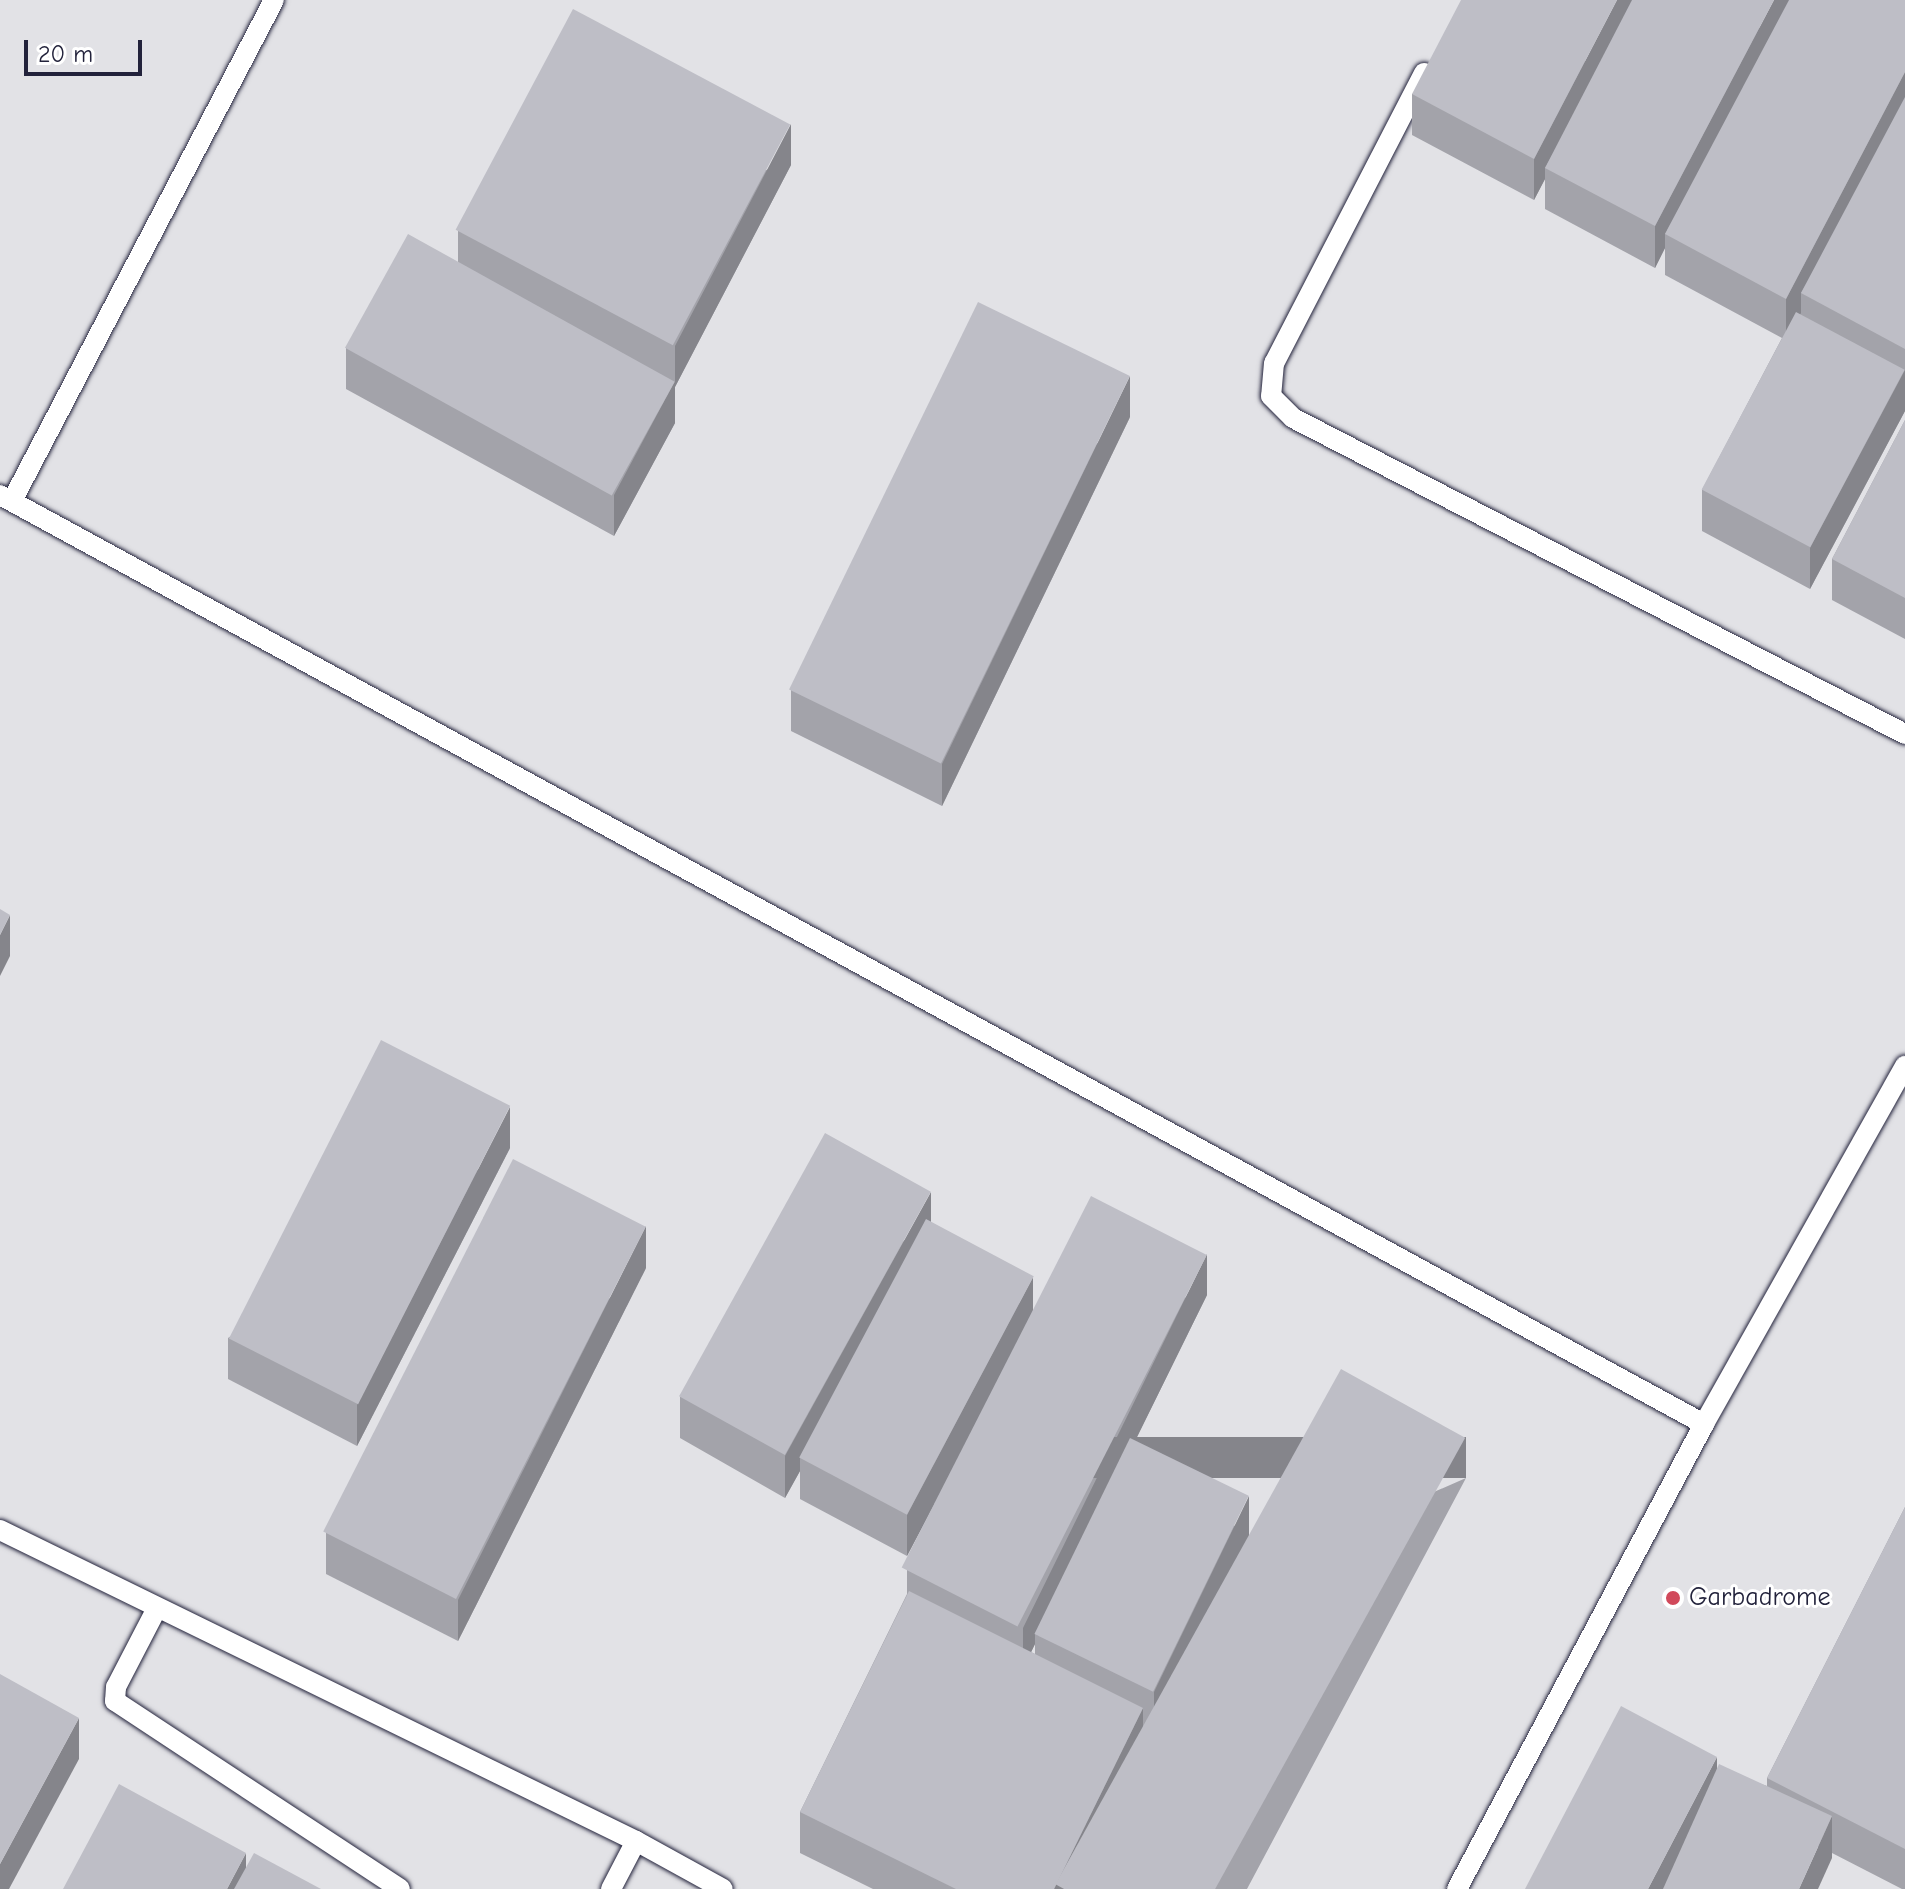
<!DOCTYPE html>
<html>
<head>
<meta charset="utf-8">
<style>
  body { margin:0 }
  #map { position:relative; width:1905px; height:1889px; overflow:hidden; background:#f2f2f3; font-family:"Comic Neue",sans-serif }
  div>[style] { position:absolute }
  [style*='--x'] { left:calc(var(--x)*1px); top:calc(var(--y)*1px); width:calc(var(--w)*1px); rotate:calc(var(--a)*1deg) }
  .built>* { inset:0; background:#e2e2e6; transform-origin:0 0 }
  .roads { filter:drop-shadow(0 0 2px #22223b) drop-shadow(0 0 2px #22223b) }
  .service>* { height:20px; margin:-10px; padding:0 10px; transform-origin:10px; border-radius:10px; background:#fff }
  .wall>* { inset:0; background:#a3a3aa }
  .shaded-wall>* { inset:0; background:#85858b; transform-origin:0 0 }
  .building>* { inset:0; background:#bebec6; transform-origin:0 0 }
  .dots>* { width:22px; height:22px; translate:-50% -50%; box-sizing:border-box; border:4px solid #fff; border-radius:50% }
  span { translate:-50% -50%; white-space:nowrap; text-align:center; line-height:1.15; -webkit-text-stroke:6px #fff; paint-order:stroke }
  .poi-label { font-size:26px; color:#22223b }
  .left { translate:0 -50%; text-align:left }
  .scale { position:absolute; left:24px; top:40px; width:118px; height:36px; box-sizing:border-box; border:4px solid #22223b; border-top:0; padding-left:10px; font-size:24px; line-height:28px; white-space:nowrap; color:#22223b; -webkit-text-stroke:6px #fff; paint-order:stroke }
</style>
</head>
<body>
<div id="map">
  <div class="built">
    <i style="left:0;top:0;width:1905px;height:1889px"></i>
  </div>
  <div class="roads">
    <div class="service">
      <i style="--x:1424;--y:73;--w:326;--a:117.3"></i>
      <i style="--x:1274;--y:363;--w:33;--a:95"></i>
      <i style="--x:1271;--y:396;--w:31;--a:45"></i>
      <i style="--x:1293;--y:418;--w:689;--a:27.31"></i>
      <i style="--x:0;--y:495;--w:1941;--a:28.6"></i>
      <i style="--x:12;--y:501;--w:565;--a:-62.39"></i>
      <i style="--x:0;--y:1530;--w:708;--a:26.06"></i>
      <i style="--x:636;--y:1841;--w:99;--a:28.9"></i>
      <i style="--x:157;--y:1608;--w:89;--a:117.4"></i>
      <i style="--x:116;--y:1687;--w:14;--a:94"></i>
      <i style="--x:115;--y:1701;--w:341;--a:33.4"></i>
      <i style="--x:611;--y:1889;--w:54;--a:-62.5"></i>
      <i style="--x:1457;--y:1889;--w:527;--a:-62.02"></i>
      <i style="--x:1704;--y:1424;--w:411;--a:-60.7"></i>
    </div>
  </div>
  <div class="wall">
    <i style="clip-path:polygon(1905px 0,1905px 411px,1810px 589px,1702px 531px,1702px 490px,1782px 338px,1665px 275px,1665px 248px,1655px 268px,1545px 209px,1545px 179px,1534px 200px,1412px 135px,1412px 94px)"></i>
    <i style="clip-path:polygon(791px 165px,675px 387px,675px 423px,614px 536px,346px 389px,346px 348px,458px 262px,458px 231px)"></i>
    <i style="clip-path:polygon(1130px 417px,942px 806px,791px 731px,791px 690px)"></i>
    <i style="clip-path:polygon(1905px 420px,1905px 639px,1832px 600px,1832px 559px)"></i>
    <i style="clip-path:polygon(510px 1148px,357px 1446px,228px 1379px,228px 1338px)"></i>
    <i style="clip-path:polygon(evenodd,931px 1222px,1033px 1315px,1207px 1295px,1135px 1441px,1249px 1538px,1227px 1582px,1466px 1478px,1247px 1889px,873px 1889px,800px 1853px,800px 1812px,907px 1594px,907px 1570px,1011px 1360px,907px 1556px,800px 1499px,800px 1471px,785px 1498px,680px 1438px,680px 1397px,931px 1222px,1035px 1644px,1035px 1654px,1031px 1652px,1035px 1644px,931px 1222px,1143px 1728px,1149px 1731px,1143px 1741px,1143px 1728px)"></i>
    <i style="clip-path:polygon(646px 1268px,458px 1641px,326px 1574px,326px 1533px)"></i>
    <i style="clip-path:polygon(1905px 1507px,1905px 1889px,1902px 1889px,1832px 1853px,1832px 1858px,1717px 1769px,1767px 1786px,1767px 1778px)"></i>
  </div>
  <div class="shaded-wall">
    <i style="clip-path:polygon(1617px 0,1639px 0,1545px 168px,1545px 179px,1534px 200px,1534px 159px)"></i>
    <i style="clip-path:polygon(1774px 0,1796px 0,1665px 234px,1665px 248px,1655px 268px,1655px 226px)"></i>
    <i style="clip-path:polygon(1905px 72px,1905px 113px,1801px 293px,1801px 313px,1786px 340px,1786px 299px)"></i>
    <i style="clip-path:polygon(791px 124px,791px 165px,675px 387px,675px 423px,614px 536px,614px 495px,675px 381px,675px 346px)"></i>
    <i style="clip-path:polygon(1905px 370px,1905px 411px,1810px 589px,1810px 548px)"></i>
    <i style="clip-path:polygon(1130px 376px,1130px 417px,942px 806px,942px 764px)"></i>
    <i style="clip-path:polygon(10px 915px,10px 956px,0 976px,0 935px)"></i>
    <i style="clip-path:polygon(510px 1107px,510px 1148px,357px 1446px,357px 1405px)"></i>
    <i style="clip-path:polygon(931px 1192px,931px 1233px,800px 1458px,800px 1471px,785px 1498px,785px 1456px)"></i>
    <i style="clip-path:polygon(646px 1226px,646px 1268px,458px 1641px,458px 1600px)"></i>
    <i style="clip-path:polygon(1207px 1254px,1207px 1295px,1039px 1636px,1035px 1634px,1035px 1644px,1023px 1669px,1023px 1628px)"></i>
    <i style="clip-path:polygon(1033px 1277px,1033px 1318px,907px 1556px,907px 1515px)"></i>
    <i style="left:1466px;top:1437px;width:41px;height:512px;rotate:90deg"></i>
    <i style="clip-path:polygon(1249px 1496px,1249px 1538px,1154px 1733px,1154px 1692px)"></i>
    <i style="clip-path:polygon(1143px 1708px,1143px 1749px,1074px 1889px,1054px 1889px)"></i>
    <i style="clip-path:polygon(79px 1718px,79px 1759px,9px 1889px,0 1889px,0 1864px)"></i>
    <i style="clip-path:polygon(1717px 1757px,1717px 1798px,1669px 1889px,1648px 1889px)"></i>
    <i style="clip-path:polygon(1832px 1816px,1832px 1858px,1818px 1889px,1799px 1889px)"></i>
    <i style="clip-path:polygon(246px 1853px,246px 1889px,227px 1889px)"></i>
  </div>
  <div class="building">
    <i style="clip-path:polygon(1461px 0,1617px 0,1534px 159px,1412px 94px)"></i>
    <i style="clip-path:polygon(1632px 0,1774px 0,1655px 226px,1545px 168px)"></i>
    <i style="clip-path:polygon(1789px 0,1905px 0,1905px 72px,1786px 299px,1665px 234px)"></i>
    <i style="left:573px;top:9px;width:246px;height:250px;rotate:28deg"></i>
    <i style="clip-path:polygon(1905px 97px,1905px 349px,1801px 293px)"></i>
    <i style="left:408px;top:234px;width:305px;height:130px;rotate:29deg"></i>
    <i style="left:978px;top:302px;width:169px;height:431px;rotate:26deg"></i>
    <i style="left:1796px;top:312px;width:123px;height:201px;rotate:28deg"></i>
    <i style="clip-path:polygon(1905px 420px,1905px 598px,1832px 559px)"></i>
    <i style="clip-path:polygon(0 909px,10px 915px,0 935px)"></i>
    <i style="left:381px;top:1040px;width:145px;height:335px;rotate:27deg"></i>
    <i style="left:825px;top:1133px;width:121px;height:301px;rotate:29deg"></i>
    <i style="left:513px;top:1159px;width:149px;height:418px;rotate:27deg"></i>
    <i style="left:1091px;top:1196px;width:130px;height:417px;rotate:27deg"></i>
    <i style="left:926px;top:1219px;width:122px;height:270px;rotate:28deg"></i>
    <i style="left:1341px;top:1369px;width:142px;height:589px;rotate:29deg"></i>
    <i style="left:1130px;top:1438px;width:132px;height:218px;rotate:26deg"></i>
    <i style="clip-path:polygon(1905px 1507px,1905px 1849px,1767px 1778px)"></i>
    <i style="clip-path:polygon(909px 1591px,1143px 1708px,1054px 1889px,956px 1889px,800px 1812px)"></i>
    <i style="clip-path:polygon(0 1674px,79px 1718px,0 1864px)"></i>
    <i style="clip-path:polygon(1621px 1706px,1717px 1757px,1648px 1889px,1525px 1889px)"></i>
    <i style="clip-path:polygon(1719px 1764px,1832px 1816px,1799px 1889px,1663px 1889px)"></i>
    <i style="clip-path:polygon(119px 1784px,246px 1853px,227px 1889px,63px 1889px)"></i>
    <i style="clip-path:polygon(254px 1853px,321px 1889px,234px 1889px)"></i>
  </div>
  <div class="dots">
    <i style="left:1673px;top:1598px;background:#d1495b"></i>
  </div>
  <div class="poi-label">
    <span class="left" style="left:1689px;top:1598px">Garbadrome</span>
  </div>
  <div class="scale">20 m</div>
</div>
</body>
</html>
